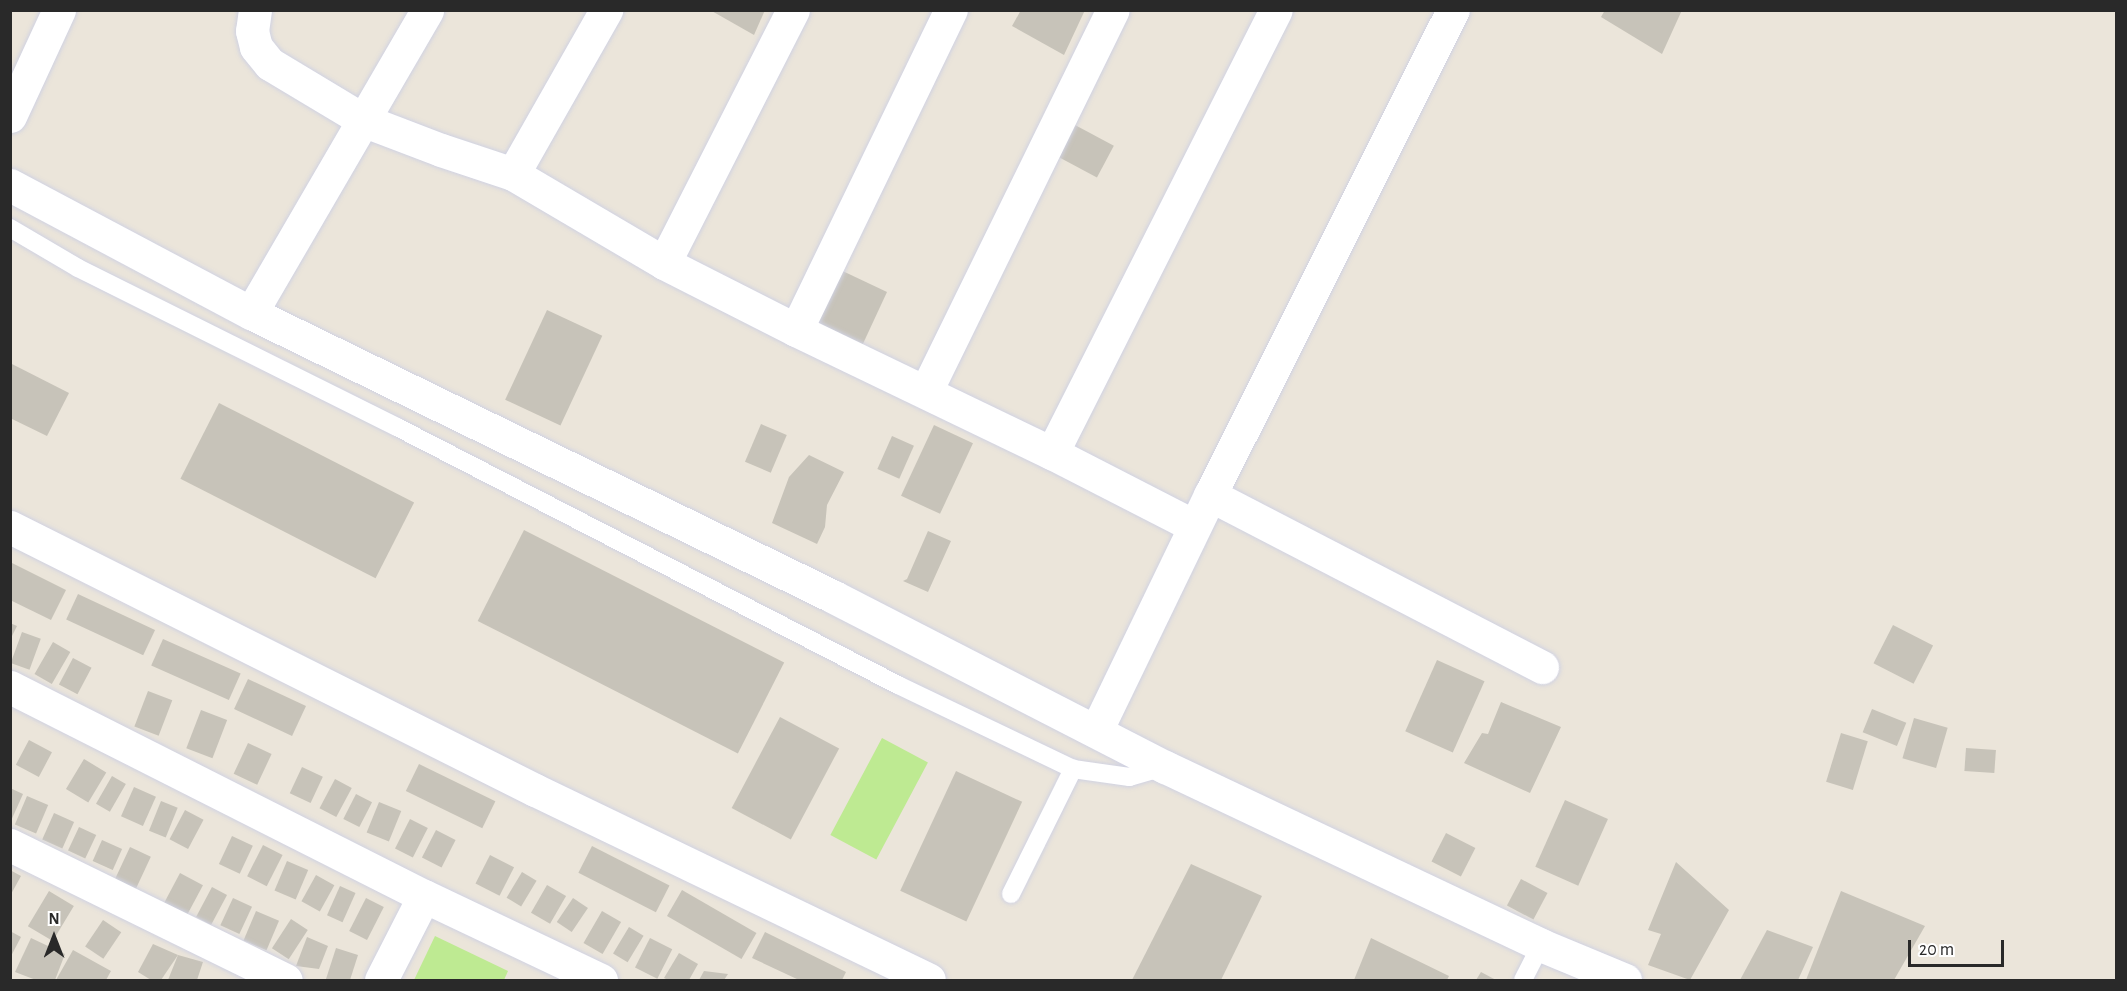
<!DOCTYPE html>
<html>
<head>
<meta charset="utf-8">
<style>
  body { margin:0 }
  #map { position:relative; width:2127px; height:991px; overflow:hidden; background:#ebe5da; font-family:"Alegreya Sans",sans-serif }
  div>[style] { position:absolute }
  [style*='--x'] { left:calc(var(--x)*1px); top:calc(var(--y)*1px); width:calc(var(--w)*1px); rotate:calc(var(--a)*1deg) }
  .pitch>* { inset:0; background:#beea92; transform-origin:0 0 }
  .building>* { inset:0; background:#c7c3b9; transform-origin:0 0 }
  .roads { filter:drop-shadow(0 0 2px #d0d2e2) drop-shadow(0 0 2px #d0d2e2) }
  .service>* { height:18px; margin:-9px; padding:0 9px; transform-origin:9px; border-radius:9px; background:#fff }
  .minor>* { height:33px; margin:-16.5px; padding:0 16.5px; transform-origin:16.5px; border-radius:16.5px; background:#fff }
  .tertiary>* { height:33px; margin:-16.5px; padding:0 16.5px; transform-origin:16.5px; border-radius:16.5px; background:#fff }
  span { translate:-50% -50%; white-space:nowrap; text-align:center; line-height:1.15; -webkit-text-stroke:6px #fff; paint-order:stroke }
  .frame { position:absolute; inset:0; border:12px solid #292929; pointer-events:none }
  .north { position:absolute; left:24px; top:907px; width:60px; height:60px; -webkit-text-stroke:4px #fff; paint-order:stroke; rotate:0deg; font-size:16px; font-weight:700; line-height:24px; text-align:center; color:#292929 }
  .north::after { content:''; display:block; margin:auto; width:21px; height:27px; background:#292929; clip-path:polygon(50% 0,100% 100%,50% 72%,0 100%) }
  .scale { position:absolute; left:1908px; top:940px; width:96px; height:27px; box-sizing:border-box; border:3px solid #292929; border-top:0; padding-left:8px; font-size:18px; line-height:21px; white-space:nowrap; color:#292929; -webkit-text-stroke:4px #fff; paint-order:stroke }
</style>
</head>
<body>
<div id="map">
  <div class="pitch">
    <i style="left:882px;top:738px;width:52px;height:110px;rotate:28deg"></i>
    <i style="clip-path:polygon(435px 936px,508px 971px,504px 980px,414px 980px)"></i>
  </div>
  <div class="building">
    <i style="clip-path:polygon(710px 10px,765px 10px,754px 35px)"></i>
    <i style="clip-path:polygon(1021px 10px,1085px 10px,1064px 55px,1012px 26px)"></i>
    <i style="clip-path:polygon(1605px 10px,1682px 10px,1662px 54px,1601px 17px)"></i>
    <i style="left:1075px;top:125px;width:44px;height:36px;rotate:28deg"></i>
    <i style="clip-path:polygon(832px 266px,887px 292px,861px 348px,808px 331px)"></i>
    <i style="left:547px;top:310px;width:61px;height:99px;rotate:25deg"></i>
    <i style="clip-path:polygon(10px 363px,69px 393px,47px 436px,10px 418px)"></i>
    <i style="left:219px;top:403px;width:219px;height:85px;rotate:27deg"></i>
    <i style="left:761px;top:424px;width:28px;height:41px;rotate:23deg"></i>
    <i style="left:934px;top:425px;width:43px;height:78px;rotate:25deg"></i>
    <i style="left:892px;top:436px;width:24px;height:36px;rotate:24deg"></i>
    <i style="clip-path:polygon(809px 455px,844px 472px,827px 505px,825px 527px,817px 544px,772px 523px,789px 477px)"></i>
    <i style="left:524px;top:530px;width:292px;height:102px;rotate:27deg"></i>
    <i style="clip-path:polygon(928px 531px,951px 541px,928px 592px,903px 581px,907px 579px)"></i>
    <i style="clip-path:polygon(10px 562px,66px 590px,51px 620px,10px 600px)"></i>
    <i style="left:78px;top:594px;width:85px;height:28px;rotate:25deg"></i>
    <i style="clip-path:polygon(10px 623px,17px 626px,10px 640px)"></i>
    <i style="left:1893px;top:625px;width:45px;height:43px;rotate:27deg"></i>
    <i style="left:22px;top:632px;width:20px;height:33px;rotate:20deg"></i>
    <i style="left:163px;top:639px;width:85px;height:29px;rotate:24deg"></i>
    <i style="left:53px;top:642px;width:20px;height:37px;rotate:30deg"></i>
    <i style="left:73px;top:658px;width:21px;height:30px;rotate:28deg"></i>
    <i style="left:1437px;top:660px;width:52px;height:78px;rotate:24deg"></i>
    <i style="left:248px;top:679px;width:64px;height:33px;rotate:25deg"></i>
    <i style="left:148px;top:691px;width:26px;height:38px;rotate:21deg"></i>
    <i style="clip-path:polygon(1501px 702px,1561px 727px,1530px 793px,1464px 763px,1482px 733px,1488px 734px)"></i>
    <i style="left:1872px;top:709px;width:37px;height:25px;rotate:22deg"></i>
    <i style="left:201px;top:710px;width:28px;height:41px;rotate:21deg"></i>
    <i style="left:780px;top:717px;width:67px;height:103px;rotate:28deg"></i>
    <i style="left:1914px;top:718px;width:35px;height:42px;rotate:16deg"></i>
    <i style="left:1841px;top:733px;width:28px;height:51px;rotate:17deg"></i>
    <i style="left:29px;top:740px;width:26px;height:28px;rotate:28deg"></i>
    <i style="left:248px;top:743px;width:26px;height:34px;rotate:25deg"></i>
    <i style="left:1966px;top:748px;width:30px;height:23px;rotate:4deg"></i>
    <i style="left:84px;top:759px;width:26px;height:35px;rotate:31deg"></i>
    <i style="left:419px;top:764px;width:85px;height:30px;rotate:26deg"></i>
    <i style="left:302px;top:767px;width:23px;height:29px;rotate:25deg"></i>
    <i style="left:956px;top:771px;width:73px;height:132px;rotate:25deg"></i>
    <i style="left:112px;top:776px;width:16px;height:32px;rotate:30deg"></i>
    <i style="left:335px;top:779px;width:19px;height:33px;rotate:28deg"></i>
    <i style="left:134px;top:787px;width:24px;height:32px;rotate:24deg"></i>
    <i style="clip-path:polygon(10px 788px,23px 794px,10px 823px)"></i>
    <i style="left:356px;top:794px;width:18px;height:28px;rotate:27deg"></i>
    <i style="left:27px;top:796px;width:23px;height:31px;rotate:23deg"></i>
    <i style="left:1565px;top:800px;width:47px;height:73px;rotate:24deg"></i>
    <i style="left:161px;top:801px;width:18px;height:32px;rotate:22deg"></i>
    <i style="left:379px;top:802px;width:24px;height:33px;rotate:22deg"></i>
    <i style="left:185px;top:810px;width:21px;height:33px;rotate:28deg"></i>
    <i style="left:54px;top:813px;width:22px;height:29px;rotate:24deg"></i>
    <i style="left:410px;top:819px;width:20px;height:33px;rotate:27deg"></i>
    <i style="left:79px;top:827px;width:19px;height:26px;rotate:25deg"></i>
    <i style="left:436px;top:830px;width:22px;height:31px;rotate:27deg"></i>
    <i style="left:1446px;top:833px;width:33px;height:32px;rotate:27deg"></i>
    <i style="left:232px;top:836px;width:23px;height:31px;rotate:25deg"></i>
    <i style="left:102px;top:840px;width:22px;height:23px;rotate:24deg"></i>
    <i style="left:263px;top:845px;width:22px;height:35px;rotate:27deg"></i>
    <i style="left:592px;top:846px;width:87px;height:30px;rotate:27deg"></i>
    <i style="left:130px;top:847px;width:23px;height:37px;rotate:25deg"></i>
    <i style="left:490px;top:855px;width:27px;height:32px;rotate:27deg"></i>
    <i style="left:287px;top:861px;width:23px;height:32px;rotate:23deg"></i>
    <i style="clip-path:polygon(1676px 862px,1729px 910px,1690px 980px,1648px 965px,1661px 934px,1648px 930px)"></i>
    <i style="clip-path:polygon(1191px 864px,1262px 896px,1221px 980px,1132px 980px)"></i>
    <i style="clip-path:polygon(10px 870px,21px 876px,10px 896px)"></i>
    <i style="left:522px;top:872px;width:17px;height:30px;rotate:31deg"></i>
    <i style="left:180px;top:873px;width:26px;height:35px;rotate:28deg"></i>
    <i style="left:316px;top:875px;width:21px;height:30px;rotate:29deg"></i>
    <i style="left:1521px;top:879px;width:30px;height:30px;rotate:28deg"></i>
    <i style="left:547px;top:885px;width:22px;height:32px;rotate:30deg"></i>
    <i style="left:340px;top:886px;width:17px;height:32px;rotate:24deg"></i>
    <i style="left:212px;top:887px;width:17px;height:34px;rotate:28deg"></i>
    <i style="left:682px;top:890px;width:86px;height:30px;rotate:30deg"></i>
    <i style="left:49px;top:891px;width:29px;height:41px;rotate:31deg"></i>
    <i style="clip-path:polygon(1841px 891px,1925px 926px,1894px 980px,1806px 980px)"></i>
    <i style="left:233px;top:898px;width:21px;height:30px;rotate:25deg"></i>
    <i style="left:366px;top:898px;width:20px;height:37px;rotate:27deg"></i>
    <i style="left:573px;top:898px;width:18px;height:29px;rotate:34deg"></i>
    <i style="left:256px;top:911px;width:25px;height:32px;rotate:23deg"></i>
    <i style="left:602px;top:911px;width:22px;height:37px;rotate:30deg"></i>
    <i style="left:291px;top:919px;width:20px;height:35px;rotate:33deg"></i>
    <i style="left:103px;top:920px;width:22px;height:32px;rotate:34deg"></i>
    <i style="left:629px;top:927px;width:17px;height:31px;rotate:31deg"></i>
    <i style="clip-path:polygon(1767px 930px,1813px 947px,1798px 980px,1740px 980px)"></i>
    <i style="clip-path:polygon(10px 931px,21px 937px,10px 958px)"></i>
    <i style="clip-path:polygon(765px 932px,846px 972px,842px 980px,799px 980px,752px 958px)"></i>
    <i style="clip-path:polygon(307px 937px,328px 946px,319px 969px,296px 966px)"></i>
    <i style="clip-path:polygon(31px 938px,65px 954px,55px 980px,36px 980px,15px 972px)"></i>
    <i style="left:650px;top:938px;width:25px;height:33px;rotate:27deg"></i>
    <i style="clip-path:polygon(1371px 938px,1449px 976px,1447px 980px,1354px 980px)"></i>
    <i style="clip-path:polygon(153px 944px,178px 955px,161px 980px,151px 980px,138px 972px)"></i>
    <i style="clip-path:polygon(336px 948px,358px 955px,350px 980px,326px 979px)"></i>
    <i style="clip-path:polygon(73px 950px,111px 971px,106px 980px,56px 980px)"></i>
    <i style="clip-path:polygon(679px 953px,698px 964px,689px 980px,668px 980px,664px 978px)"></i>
    <i style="clip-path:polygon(178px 955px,203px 962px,197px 980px,168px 980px)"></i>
    <i style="clip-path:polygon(704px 971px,728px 974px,724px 980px,699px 980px)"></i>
    <i style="clip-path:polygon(1481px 972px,1496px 980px,1476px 980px)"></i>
  </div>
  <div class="roads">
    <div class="service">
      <i style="--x:10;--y:228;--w:79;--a:30.5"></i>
      <i style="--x:78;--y:268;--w:356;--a:26.5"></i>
      <i style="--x:397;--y:427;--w:564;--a:27.25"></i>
      <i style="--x:898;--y:685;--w:194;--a:25.6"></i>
      <i style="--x:1073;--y:769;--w:57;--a:8.1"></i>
      <i style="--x:1129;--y:777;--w:35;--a:-16"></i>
      <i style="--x:1011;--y:894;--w:140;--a:-63.6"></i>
      <i style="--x:1523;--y:980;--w:39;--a:-63"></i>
    </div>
    <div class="minor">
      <i style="--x:255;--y:10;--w:21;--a:98"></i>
      <i style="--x:252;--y:31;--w:16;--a:76"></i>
      <i style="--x:256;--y:47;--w:22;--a:51"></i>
      <i style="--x:270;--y:64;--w:111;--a:31"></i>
      <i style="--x:365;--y:121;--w:81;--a:20.9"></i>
      <i style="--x:441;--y:150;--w:76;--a:18.4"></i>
      <i style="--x:513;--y:174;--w:175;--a:30.5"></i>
      <i style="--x:664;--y:263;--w:148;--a:26.9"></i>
      <i style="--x:796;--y:330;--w:284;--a:25.7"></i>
      <i style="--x:1052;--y:453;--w:160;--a:27.2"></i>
      <i style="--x:10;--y:116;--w:117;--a:-65.2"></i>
      <i style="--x:513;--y:174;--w:189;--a:-60.4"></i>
      <i style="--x:664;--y:263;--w:284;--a:-63"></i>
      <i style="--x:251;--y:313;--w:350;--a:-59.8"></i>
      <i style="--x:796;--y:330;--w:356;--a:-64.2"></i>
      <i style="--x:926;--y:391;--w:424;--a:-63.9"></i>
      <i style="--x:1052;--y:453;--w:496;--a:-63.2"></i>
      <i style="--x:1210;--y:495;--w:374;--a:27.4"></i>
      <i style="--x:10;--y:527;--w:587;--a:26.61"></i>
      <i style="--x:535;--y:790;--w:437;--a:25.7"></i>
      <i style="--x:10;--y:687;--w:464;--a:26.8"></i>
      <i style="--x:424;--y:896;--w:196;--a:25.4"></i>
      <i style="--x:1096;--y:731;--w:262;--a:-64.2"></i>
      <i style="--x:1210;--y:495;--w:542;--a:-63.39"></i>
      <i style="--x:10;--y:845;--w:307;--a:26.1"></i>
      <i style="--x:381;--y:980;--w:94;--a:-62.9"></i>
    </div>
    <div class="tertiary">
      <i style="--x:10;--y:185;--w:273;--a:28"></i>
      <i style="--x:251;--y:313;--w:648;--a:25.97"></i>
      <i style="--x:834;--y:597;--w:372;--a:27.2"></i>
      <i style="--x:1165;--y:767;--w:416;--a:25.3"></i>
      <i style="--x:1541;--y:945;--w:91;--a:22.6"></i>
    </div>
  </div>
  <div class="frame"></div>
  <div class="north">N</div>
  <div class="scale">20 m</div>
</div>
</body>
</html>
